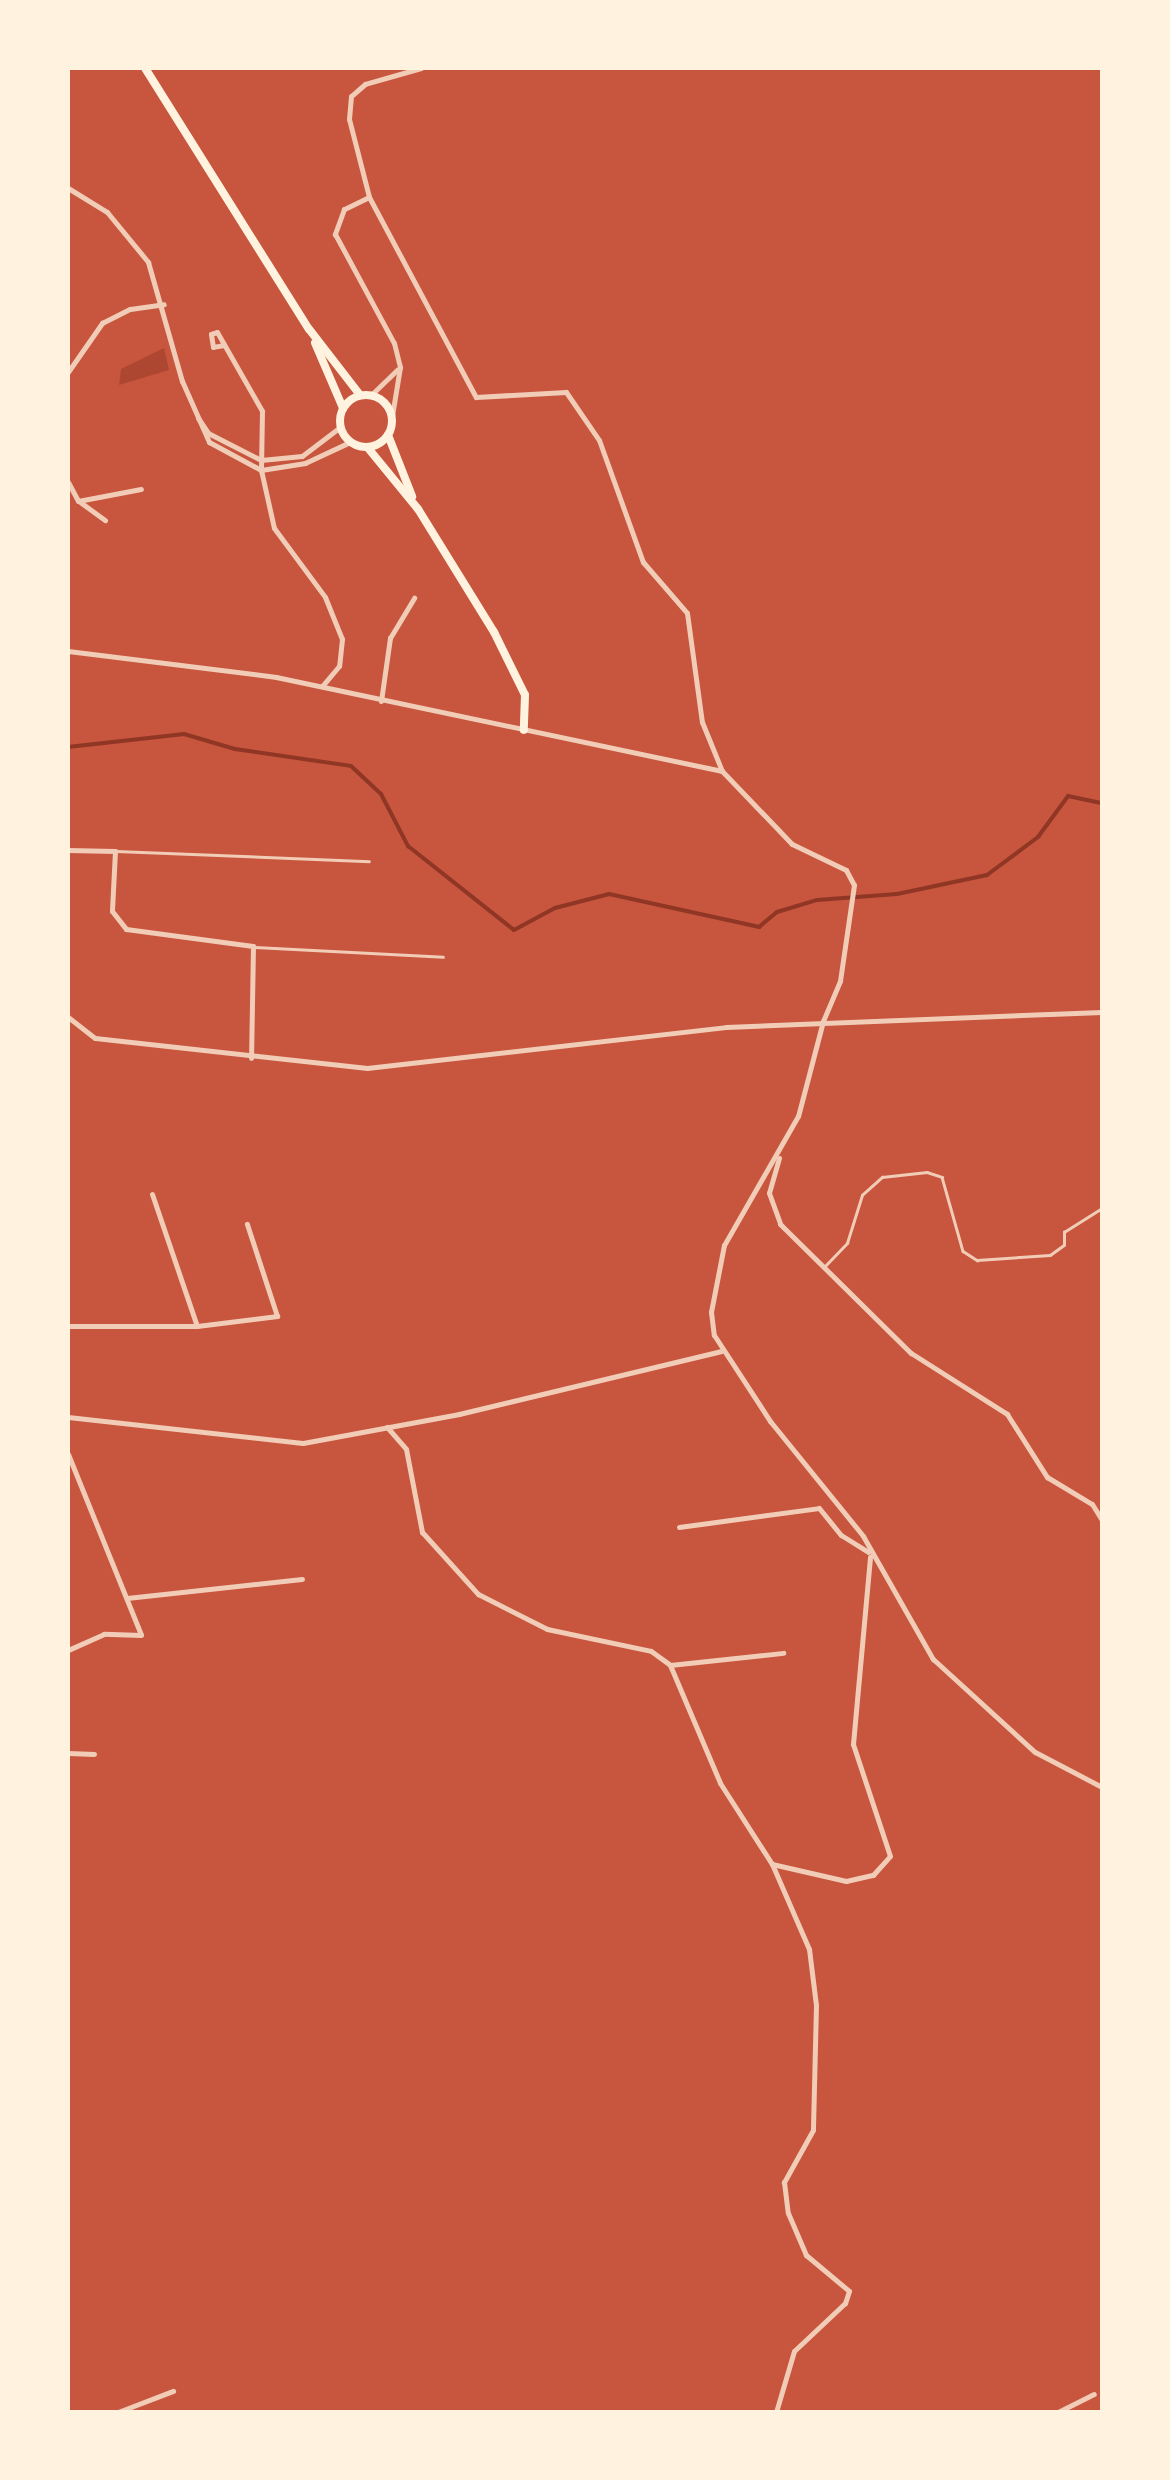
<!DOCTYPE html>
<html>
<head>
<meta charset="utf-8">
<style>
  body { margin:0 }
  #map { position:relative; width:1170px; height:2480px; overflow:hidden; background:#c8553d; font-family:Manrope,sans-serif }
  div>[style] { position:absolute }
  [style*='--x'] { left:calc(var(--x)*1px); top:calc(var(--y)*1px); width:calc(var(--w)*1px); rotate:calc(var(--a)*1deg) }
  .green>* { inset:0; background:#ae4732 }
  .stream>* { height:4px; margin:-2px; padding:0 2px; transform-origin:2px; border-radius:2px; background:#8f3625 }
  .service>* { height:2.5px; margin:-1.25px; padding:0 1.25px; transform-origin:1.25px; border-radius:1.25px; background:#f1ccb7 }
  .minor>* { height:5px; margin:-2.5px; padding:0 2.5px; transform-origin:2.5px; border-radius:2.5px; background:#f1ccb7 }
  .tertiary>* { height:5px; margin:-2.5px; padding:0 2.5px; transform-origin:2.5px; border-radius:2.5px; background:#f1ccb7 }
  .primary>* { height:8px; margin:-4px; padding:0 4px; transform-origin:4px; border-radius:4px; background:#fff3e0 }
  .primary>.ring { margin:-4px; padding:0; box-sizing:content-box; background:none; border:8px solid #fff3e0; border-radius:50% }
  span { translate:-50% -50%; white-space:nowrap; text-align:center; line-height:1.15; -webkit-text-stroke:8px #fff3e0; paint-order:stroke }
  .frame { position:absolute; inset:0; border:70px solid #fff3e0; pointer-events:none }
</style>
</head>
<body>
<div id="map">
  <div class="green">
    <i style="clip-path:polygon(164px 348px,169px 370px,119px 385px,121px 369px)"></i>
  </div>
  <div class="stream">
    <i style="--x:68;--y:747;--w:117;--a:-6.4"></i>
    <i style="--x:184;--y:734;--w:53;--a:16.4"></i>
    <i style="--x:235;--y:749;--w:117;--a:8.3"></i>
    <i style="--x:351;--y:766;--w:41;--a:43"></i>
    <i style="--x:381;--y:794;--w:59;--a:62.6"></i>
    <i style="--x:408;--y:846;--w:135;--a:38.4"></i>
    <i style="--x:514;--y:930;--w:47;--a:-28.2"></i>
    <i style="--x:555;--y:908;--w:56;--a:-14.5"></i>
    <i style="--x:609;--y:894;--w:154;--a:12.4"></i>
    <i style="--x:759;--y:927;--w:23;--a:-40"></i>
    <i style="--x:777;--y:912;--w:42;--a:-16.7"></i>
    <i style="--x:817;--y:900;--w:80;--a:-4.3"></i>
    <i style="--x:897;--y:894;--w:92;--a:-11.9"></i>
    <i style="--x:987;--y:875;--w:64;--a:-36.7"></i>
    <i style="--x:1038;--y:837;--w:51;--a:-53.8"></i>
    <i style="--x:1068;--y:796;--w:35;--a:12"></i>
  </div>
  <div class="service">
    <i style="--x:116;--y:851;--w:253;--a:2.3"></i>
    <i style="--x:255;--y:947;--w:188;--a:3"></i>
    <i style="--x:825;--y:1266;--w:32;--a:-46"></i>
    <i style="--x:847;--y:1243;--w:50;--a:-72.6"></i>
    <i style="--x:862;--y:1195;--w:27;--a:-42"></i>
    <i style="--x:882;--y:1177;--w:45;--a:-6.3"></i>
    <i style="--x:927;--y:1172;--w:16;--a:18"></i>
    <i style="--x:942;--y:1177;--w:77;--a:74.2"></i>
    <i style="--x:963;--y:1251;--w:17;--a:33"></i>
    <i style="--x:977;--y:1260;--w:73;--a:-3.9"></i>
    <i style="--x:1050;--y:1255;--w:17;--a:-36"></i>
    <i style="--x:1064;--y:1245;--w:13;--a:-90"></i>
    <i style="--x:1064;--y:1232;--w:45;--a:-32.3"></i>
  </div>
  <div class="minor">
    <i style="--x:421;--y:68;--w:58;--a:164.1"></i>
    <i style="--x:365;--y:84;--w:18;--a:139"></i>
    <i style="--x:351;--y:96;--w:23;--a:95"></i>
    <i style="--x:349;--y:119;--w:81;--a:75.6"></i>
    <i style="--x:369;--y:197;--w:227;--a:61.9"></i>
    <i style="--x:476;--y:397;--w:90;--a:-3.2"></i>
    <i style="--x:566;--y:392;--w:58;--a:55.5"></i>
    <i style="--x:599;--y:440;--w:130;--a:70.2"></i>
    <i style="--x:643;--y:562;--w:67;--a:49.2"></i>
    <i style="--x:687;--y:613;--w:110;--a:82.2"></i>
    <i style="--x:702;--y:722;--w:53;--a:67.8"></i>
    <i style="--x:369;--y:197;--w:28;--a:154"></i>
    <i style="--x:344;--y:209;--w:27;--a:110"></i>
    <i style="--x:335;--y:234;--w:124;--a:61.6"></i>
    <i style="--x:394;--y:343;--w:25;--a:76"></i>
    <i style="--x:400;--y:367;--w:50;--a:99.3"></i>
    <i style="--x:224;--y:345;--w:11;--a:170"></i>
    <i style="--x:213;--y:347;--w:13;--a:-99"></i>
    <i style="--x:211;--y:334;--w:6;--a:-18"></i>
    <i style="--x:217;--y:332;--w:91;--a:60.3"></i>
    <i style="--x:262;--y:411;--w:59;--a:91"></i>
    <i style="--x:261;--y:470;--w:59;--a:77.4"></i>
    <i style="--x:274;--y:528;--w:86;--a:53.5"></i>
    <i style="--x:325;--y:597;--w:45;--a:68"></i>
    <i style="--x:342;--y:639;--w:27;--a:96"></i>
    <i style="--x:339;--y:666;--w:26;--a:130"></i>
    <i style="--x:68;--y:372;--w:60;--a:-55.2"></i>
    <i style="--x:102;--y:323;--w:31;--a:-27"></i>
    <i style="--x:130;--y:309;--w:34;--a:-8"></i>
    <i style="--x:371;--y:395;--w:37;--a:-44"></i>
    <i style="--x:68;--y:482;--w:21;--a:62"></i>
    <i style="--x:78;--y:501;--w:64;--a:-10.8"></i>
    <i style="--x:80;--y:502;--w:31;--a:36"></i>
    <i style="--x:381;--y:701;--w:64;--a:-81.9"></i>
    <i style="--x:390;--y:638;--w:47;--a:-59"></i>
    <i style="--x:68;--y:850;--w:47;--a:1.2"></i>
    <i style="--x:115;--y:851;--w:60;--a:92.9"></i>
    <i style="--x:112;--y:911;--w:23;--a:52"></i>
    <i style="--x:126;--y:929;--w:128;--a:7.6"></i>
    <i style="--x:253;--y:946;--w:112;--a:91"></i>
    <i style="--x:68;--y:1017;--w:34;--a:38"></i>
    <i style="--x:95;--y:1038;--w:274;--a:6.3"></i>
    <i style="--x:367;--y:1068;--w:361;--a:-6.5"></i>
    <i style="--x:726;--y:1027;--w:376;--a:-2.3"></i>
    <i style="--x:823;--y:1021;--w:98;--a:104.7"></i>
    <i style="--x:798;--y:1116;--w:149;--a:119.8"></i>
    <i style="--x:724;--y:1245;--w:68;--a:101"></i>
    <i style="--x:711;--y:1312;--w:23;--a:83"></i>
    <i style="--x:714;--y:1335;--w:103;--a:56.9"></i>
    <i style="--x:770;--y:1421;--w:148;--a:51"></i>
    <i style="--x:863;--y:1536;--w:142;--a:60.4"></i>
    <i style="--x:933;--y:1659;--w:138;--a:42.4"></i>
    <i style="--x:1035;--y:1752;--w:76;--a:27.6"></i>
    <i style="--x:779;--y:1158;--w:36;--a:106"></i>
    <i style="--x:769;--y:1193;--w:33;--a:70"></i>
    <i style="--x:780;--y:1224;--w:184;--a:44.6"></i>
    <i style="--x:911;--y:1353;--w:114;--a:32.4"></i>
    <i style="--x:1007;--y:1414;--w:75;--a:57.6"></i>
    <i style="--x:1047;--y:1477;--w:52;--a:31"></i>
    <i style="--x:1092;--y:1504;--w:19;--a:58"></i>
    <i style="--x:152;--y:1194;--w:139;--a:71.2"></i>
    <i style="--x:68;--y:1326;--w:129;--a:0"></i>
    <i style="--x:197;--y:1326;--w:81;--a:-7.1"></i>
    <i style="--x:277;--y:1316;--w:97;--a:-108.1"></i>
    <i style="--x:68;--y:1417;--w:236;--a:6.3"></i>
    <i style="--x:303;--y:1443;--w:159;--a:-10.5"></i>
    <i style="--x:459;--y:1414;--w:270;--a:-13.5"></i>
    <i style="--x:387;--y:1427;--w:29;--a:49"></i>
    <i style="--x:406;--y:1449;--w:85;--a:79.1"></i>
    <i style="--x:422;--y:1532;--w:84;--a:47.9"></i>
    <i style="--x:478;--y:1594;--w:77;--a:26.9"></i>
    <i style="--x:547;--y:1629;--w:106;--a:11.9"></i>
    <i style="--x:651;--y:1651;--w:24;--a:36"></i>
    <i style="--x:670;--y:1665;--w:128;--a:67"></i>
    <i style="--x:720;--y:1783;--w:96;--a:57.3"></i>
    <i style="--x:772;--y:1864;--w:93;--a:66.5"></i>
    <i style="--x:809;--y:1949;--w:56;--a:82.9"></i>
    <i style="--x:816;--y:2005;--w:125;--a:91.4"></i>
    <i style="--x:813;--y:2130;--w:60;--a:119.1"></i>
    <i style="--x:784;--y:2182;--w:31;--a:83"></i>
    <i style="--x:788;--y:2213;--w:46;--a:66.8"></i>
    <i style="--x:806;--y:2255;--w:56;--a:39.9"></i>
    <i style="--x:849;--y:2291;--w:13;--a:108"></i>
    <i style="--x:845;--y:2303;--w:70;--a:136.7"></i>
    <i style="--x:794;--y:2351;--w:64;--a:106.4"></i>
    <i style="--x:68;--y:1454;--w:195;--a:68"></i>
    <i style="--x:141;--y:1635;--w:37;--a:-178"></i>
    <i style="--x:104;--y:1634;--w:39;--a:156"></i>
    <i style="--x:679;--y:1527;--w:141;--a:-7.7"></i>
    <i style="--x:819;--y:1508;--w:35;--a:51"></i>
    <i style="--x:841;--y:1535;--w:32;--a:32"></i>
    <i style="--x:127;--y:1598;--w:176;--a:-6.2"></i>
    <i style="--x:670;--y:1665;--w:114;--a:-6.1"></i>
    <i style="--x:68;--y:1753;--w:26;--a:2"></i>
    <i style="--x:772;--y:1864;--w:76;--a:12.9"></i>
    <i style="--x:846;--y:1881;--w:28;--a:-13"></i>
    <i style="--x:873;--y:1875;--w:25;--a:-48"></i>
    <i style="--x:890;--y:1856;--w:118;--a:-108.3"></i>
    <i style="--x:853;--y:1744;--w:188;--a:-84.8"></i>
    <i style="--x:118;--y:2412;--w:59;--a:-20.9"></i>
    <i style="--x:1058;--y:2412;--w:40;--a:-26.6"></i>
  </div>
  <div class="tertiary">
    <i style="--x:68;--y:188;--w:46;--a:31.6"></i>
    <i style="--x:107;--y:212;--w:65;--a:50.6"></i>
    <i style="--x:148;--y:262;--w:124;--a:74.1"></i>
    <i style="--x:182;--y:381;--w:67;--a:66.1"></i>
    <i style="--x:209;--y:442;--w:59;--a:28.3"></i>
    <i style="--x:261;--y:470;--w:45;--a:-9"></i>
    <i style="--x:305;--y:463;--w:50;--a:-25"></i>
    <i style="--x:198;--y:418;--w:18;--a:56"></i>
    <i style="--x:208;--y:433;--w:59;--a:27"></i>
    <i style="--x:261;--y:460;--w:41;--a:-5.6"></i>
    <i style="--x:302;--y:456;--w:48;--a:-37.3"></i>
    <i style="--x:68;--y:651;--w:210;--a:7.1"></i>
    <i style="--x:276;--y:677;--w:456;--a:11.9"></i>
    <i style="--x:722;--y:771;--w:101;--a:46.2"></i>
    <i style="--x:792;--y:844;--w:60;--a:25.7"></i>
    <i style="--x:846;--y:870;--w:17;--a:62"></i>
    <i style="--x:854;--y:885;--w:97;--a:98.3"></i>
    <i style="--x:840;--y:981;--w:43;--a:113"></i>
  </div>
  <div class="primary">
    <i style="--x:145;--y:68;--w:308;--a:57.9"></i>
    <i style="--x:309;--y:329;--w:83;--a:52.3"></i>
    <i style="--x:315;--y:343;--w:71;--a:66.7"></i>
    <i class="ring" style="left:340px;top:395px;width:44px;height:44px"></i>
    <i style="--x:388;--y:435;--w:66;--a:68.5"></i>
    <i style="--x:368;--y:448;--w:79;--a:50.7"></i>
    <i style="--x:418;--y:509;--w:145;--a:58.3"></i>
    <i style="--x:494;--y:632;--w:70;--a:63.8"></i>
    <i style="--x:525;--y:695;--w:35;--a:92"></i>
  </div>
  <div class="frame"></div>
</div>
</body>
</html>
